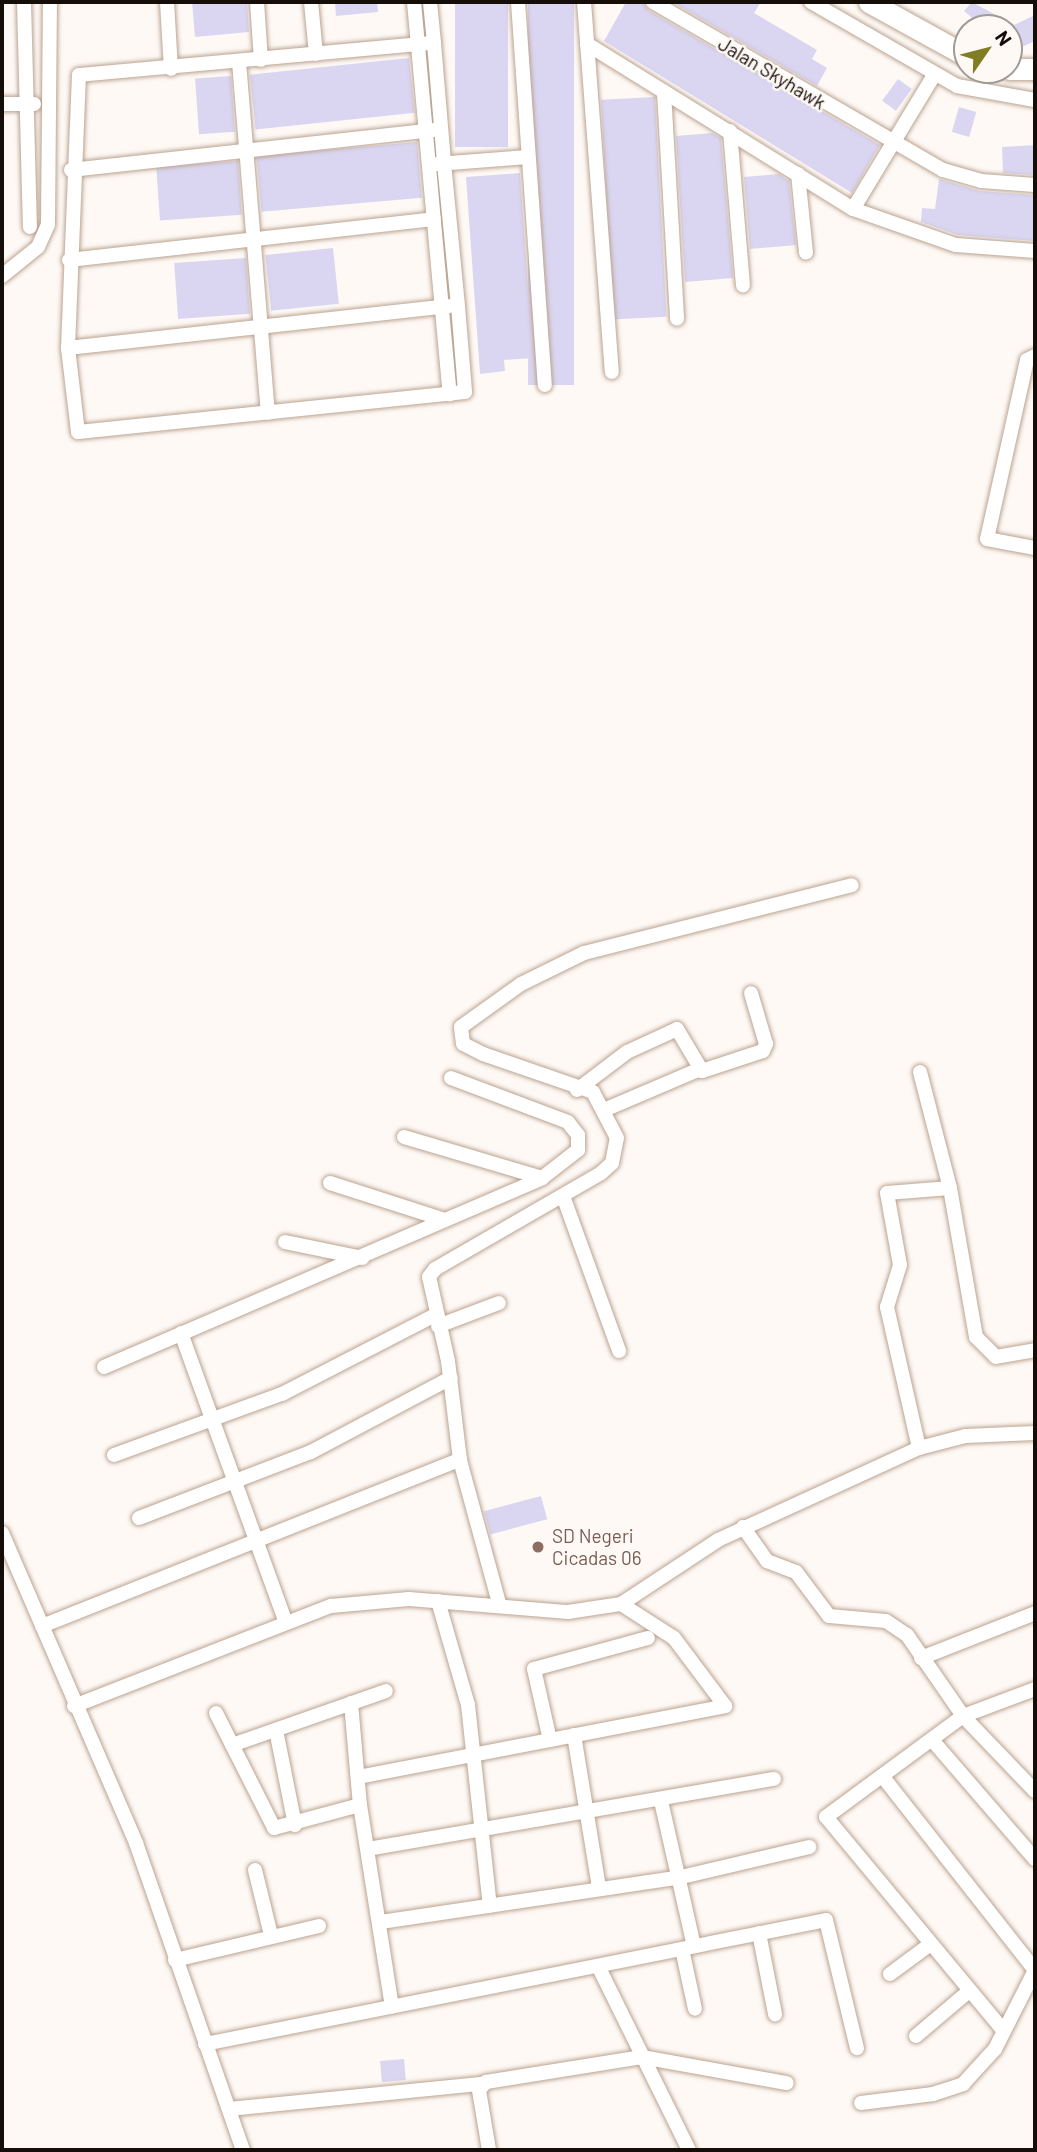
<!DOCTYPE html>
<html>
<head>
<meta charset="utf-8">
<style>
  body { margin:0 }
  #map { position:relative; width:1037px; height:2152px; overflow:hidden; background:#fef9f5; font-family:Barlow,sans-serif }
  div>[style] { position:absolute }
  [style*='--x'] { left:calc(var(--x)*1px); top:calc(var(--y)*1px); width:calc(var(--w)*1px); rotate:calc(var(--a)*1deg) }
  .building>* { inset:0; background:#dad6f2; transform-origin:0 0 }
  .roads { filter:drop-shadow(0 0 2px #bba390) drop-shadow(0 0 2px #bba390) }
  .street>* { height:14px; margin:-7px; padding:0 7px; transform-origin:7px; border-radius:7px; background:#fff }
  .secondary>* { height:21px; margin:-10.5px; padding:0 10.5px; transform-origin:10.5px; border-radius:10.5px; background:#fff }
  .dots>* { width:19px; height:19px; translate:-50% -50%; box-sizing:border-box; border:4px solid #fef9f5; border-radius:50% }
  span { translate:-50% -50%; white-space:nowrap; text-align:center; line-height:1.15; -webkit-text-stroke:5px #fef9f5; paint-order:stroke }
  .street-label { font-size:19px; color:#150d07 }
  .education-label { font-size:19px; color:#785e54 }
  .left { translate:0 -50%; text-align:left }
  .frame { position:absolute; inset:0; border:4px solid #150d07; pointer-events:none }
  .north { position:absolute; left:953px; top:14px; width:70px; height:70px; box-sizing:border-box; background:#fef9f5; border:2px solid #a19b96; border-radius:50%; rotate:55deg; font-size:19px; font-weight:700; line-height:28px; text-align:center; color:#150d07 }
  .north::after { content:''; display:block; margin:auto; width:24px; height:32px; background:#807d25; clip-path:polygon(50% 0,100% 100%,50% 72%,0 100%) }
</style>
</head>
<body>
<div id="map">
  <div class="building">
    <i style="clip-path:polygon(192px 2px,247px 2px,249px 32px,195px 37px)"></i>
    <i style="clip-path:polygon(335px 2px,377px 2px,378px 12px,336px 16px)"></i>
    <i style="left:455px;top:2px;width:53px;height:145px"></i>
    <i style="left:528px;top:2px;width:46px;height:383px"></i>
    <i style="clip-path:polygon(626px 2px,643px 2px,648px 10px,880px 145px,852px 193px,604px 41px)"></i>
    <i style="clip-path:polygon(672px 2px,761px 2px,754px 13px,817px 50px,812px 59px,827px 68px,817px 86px)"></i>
    <i style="clip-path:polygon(972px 2px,1014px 25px,1035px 15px,1035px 41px,1009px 53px,1009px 28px,984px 28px,964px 11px)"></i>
    <i style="left:409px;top:58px;width:55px;height:160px;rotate:84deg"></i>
    <i style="left:231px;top:76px;width:56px;height:36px;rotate:86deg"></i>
    <i style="left:898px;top:79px;width:17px;height:27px;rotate:36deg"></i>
    <i style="left:655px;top:97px;width:220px;height:54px;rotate:87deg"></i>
    <i style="left:959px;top:107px;width:18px;height:26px;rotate:16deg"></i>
    <i style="clip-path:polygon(712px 133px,721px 138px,733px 278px,685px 282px,676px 136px)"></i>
    <i style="left:417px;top:142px;width:56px;height:161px;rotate:85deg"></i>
    <i style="clip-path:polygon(1035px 145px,1035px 175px,1003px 173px,1002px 147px)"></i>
    <i style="left:238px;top:161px;width:54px;height:82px;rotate:86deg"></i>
    <i style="clip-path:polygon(520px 173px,533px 358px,504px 360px,505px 371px,480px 374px,466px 177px)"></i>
    <i style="clip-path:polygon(779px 174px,789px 181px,796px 245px,750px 249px,744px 177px)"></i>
    <i style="clip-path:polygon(939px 179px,980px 191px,1035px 195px,1035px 241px,958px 235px,921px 222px,922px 208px,935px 209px)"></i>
    <i style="left:333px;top:248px;width:56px;height:68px;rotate:84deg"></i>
    <i style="left:246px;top:258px;width:56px;height:72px;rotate:86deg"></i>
    <i style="left:541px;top:1496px;width:24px;height:59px;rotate:75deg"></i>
    <i style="left:404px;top:2059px;width:21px;height:24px;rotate:85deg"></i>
  </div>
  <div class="roads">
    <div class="street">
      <i style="--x:24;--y:2;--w:225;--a:88.5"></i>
      <i style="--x:167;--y:2;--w:67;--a:86.6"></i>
      <i style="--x:257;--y:2;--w:58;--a:86.1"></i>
      <i style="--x:311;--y:2;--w:52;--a:84.5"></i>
      <i style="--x:414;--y:2;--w:394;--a:84.8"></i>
      <i style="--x:430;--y:2;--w:41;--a:84.4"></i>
      <i style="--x:434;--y:43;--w:120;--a:85.2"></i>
      <i style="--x:444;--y:163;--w:144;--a:84.4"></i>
      <i style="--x:458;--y:306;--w:86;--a:85.3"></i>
      <i style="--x:465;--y:392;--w:389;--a:174.1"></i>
      <i style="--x:78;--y:432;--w:85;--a:-96.8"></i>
      <i style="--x:68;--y:348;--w:273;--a:-87.7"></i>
      <i style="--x:79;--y:75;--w:356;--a:-5.2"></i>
      <i style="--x:518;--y:2;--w:384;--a:86"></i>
      <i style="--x:584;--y:2;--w:371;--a:85.7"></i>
      <i style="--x:653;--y:2;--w:335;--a:30.1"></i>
      <i style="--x:943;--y:170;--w:40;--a:16"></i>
      <i style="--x:981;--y:181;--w:54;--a:4.2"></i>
      <i style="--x:811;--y:2;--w:168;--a:29.9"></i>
      <i style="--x:957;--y:86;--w:79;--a:10.2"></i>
      <i style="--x:587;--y:44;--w:313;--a:31.8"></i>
      <i style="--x:853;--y:209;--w:109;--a:19.3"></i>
      <i style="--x:956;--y:245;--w:79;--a:4.3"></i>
      <i style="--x:239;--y:62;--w:352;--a:85.3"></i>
      <i style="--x:664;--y:92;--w:227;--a:86.7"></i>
      <i style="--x:2;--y:104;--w:32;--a:0"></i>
      <i style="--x:730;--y:131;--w:155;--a:85.2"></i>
      <i style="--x:437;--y:164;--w:91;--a:-4.4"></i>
      <i style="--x:71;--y:170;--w:366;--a:-6.3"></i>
      <i style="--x:798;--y:174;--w:79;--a:84.2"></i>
      <i style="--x:853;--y:209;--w:157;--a:-58.8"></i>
      <i style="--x:69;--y:260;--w:367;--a:-6.4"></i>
      <i style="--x:2;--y:276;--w:46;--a:-38.9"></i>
      <i style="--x:38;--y:247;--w:24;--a:-66"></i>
      <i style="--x:48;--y:225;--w:223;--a:-89.5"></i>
      <i style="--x:68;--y:348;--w:383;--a:-6.3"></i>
      <i style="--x:1035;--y:356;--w:9;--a:153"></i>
      <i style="--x:1027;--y:360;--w:183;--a:102.6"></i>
      <i style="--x:987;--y:539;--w:49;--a:10.6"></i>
      <i style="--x:920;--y:1072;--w:120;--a:75.5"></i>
      <i style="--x:950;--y:1188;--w:151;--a:80.1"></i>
      <i style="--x:976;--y:1337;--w:28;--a:45"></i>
      <i style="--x:996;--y:1357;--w:40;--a:-10"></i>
      <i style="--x:577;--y:1090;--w:63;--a:-37.2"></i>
      <i style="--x:627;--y:1052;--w:55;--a:-24.7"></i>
      <i style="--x:677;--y:1029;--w:49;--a:59.2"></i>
      <i style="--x:702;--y:1071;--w:64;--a:-18.2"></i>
      <i style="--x:763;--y:1051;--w:8;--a:-67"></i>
      <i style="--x:766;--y:1044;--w:53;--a:-106.4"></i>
      <i style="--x:604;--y:1110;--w:102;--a:-23.1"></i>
      <i style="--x:404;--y:1137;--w:144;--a:16.5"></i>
      <i style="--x:330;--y:1183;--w:118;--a:17.8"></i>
      <i style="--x:563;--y:1196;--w:165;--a:70.1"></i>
      <i style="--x:285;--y:1242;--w:79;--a:11.7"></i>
      <i style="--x:438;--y:1326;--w:65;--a:-20.7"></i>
      <i style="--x:181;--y:1333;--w:306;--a:70.1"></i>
      <i style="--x:104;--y:1367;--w:477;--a:-23.3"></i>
      <i style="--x:542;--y:1178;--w:46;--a:-37.9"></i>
      <i style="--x:578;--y:1150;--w:15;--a:-90"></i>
      <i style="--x:578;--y:1135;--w:16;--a:-128"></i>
      <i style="--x:568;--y:1122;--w:125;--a:-159.4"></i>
      <i style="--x:919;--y:1448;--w:145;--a:-102.8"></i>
      <i style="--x:887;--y:1307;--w:44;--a:-72.8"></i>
      <i style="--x:900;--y:1265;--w:73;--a:-100.2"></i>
      <i style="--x:887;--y:1193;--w:63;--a:-4.5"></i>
      <i style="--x:114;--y:1455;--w:179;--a:-20"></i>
      <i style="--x:282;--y:1394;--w:172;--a:-27.3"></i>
      <i style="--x:139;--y:1518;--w:184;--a:-21"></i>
      <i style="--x:311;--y:1452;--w:158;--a:-27.9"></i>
      <i style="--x:743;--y:1527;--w:42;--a:54.8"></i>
      <i style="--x:767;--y:1561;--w:31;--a:21"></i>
      <i style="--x:796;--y:1572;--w:55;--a:53.1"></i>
      <i style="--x:829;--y:1616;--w:57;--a:5"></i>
      <i style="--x:886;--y:1621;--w:25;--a:34"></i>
      <i style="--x:907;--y:1635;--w:98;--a:55.3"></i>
      <i style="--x:963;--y:1716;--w:104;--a:46.2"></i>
      <i style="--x:2;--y:1533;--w:338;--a:66.6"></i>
      <i style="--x:136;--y:1843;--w:325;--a:70.8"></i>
      <i style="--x:438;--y:1601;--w:108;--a:73.9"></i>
      <i style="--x:468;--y:1705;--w:202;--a:83.8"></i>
      <i style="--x:499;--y:1603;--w:148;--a:-105.3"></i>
      <i style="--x:460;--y:1460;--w:100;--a:-96.9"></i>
      <i style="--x:448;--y:1361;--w:86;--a:-102.7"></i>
      <i style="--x:429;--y:1277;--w:10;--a:-53"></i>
      <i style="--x:435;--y:1269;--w:192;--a:-30"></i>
      <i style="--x:601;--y:1173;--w:15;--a:-42"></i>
      <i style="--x:612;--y:1163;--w:25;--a:-79"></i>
      <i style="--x:617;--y:1138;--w:52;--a:-117.6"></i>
      <i style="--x:593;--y:1092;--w:116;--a:-160.9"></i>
      <i style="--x:483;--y:1054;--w:22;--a:-153"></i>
      <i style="--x:463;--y:1044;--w:17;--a:-97"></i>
      <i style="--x:461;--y:1027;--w:74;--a:-35.6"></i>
      <i style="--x:521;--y:984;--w:70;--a:-26.2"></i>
      <i style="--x:584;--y:953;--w:276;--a:-14.2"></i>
      <i style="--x:42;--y:1626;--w:450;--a:-21.7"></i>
      <i style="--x:921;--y:1658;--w:123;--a:-21.5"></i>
      <i style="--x:351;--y:1703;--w:102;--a:85"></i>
      <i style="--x:360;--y:1805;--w:204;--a:81"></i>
      <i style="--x:74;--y:1706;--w:276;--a:-21.3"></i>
      <i style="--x:331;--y:1606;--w:78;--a:-5.1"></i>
      <i style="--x:409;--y:1599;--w:160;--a:4.7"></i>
      <i style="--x:568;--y:1612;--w:54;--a:-8.6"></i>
      <i style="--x:621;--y:1604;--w:116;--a:-33.4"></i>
      <i style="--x:718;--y:1540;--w:221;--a:-24.6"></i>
      <i style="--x:919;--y:1448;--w:48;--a:-14.6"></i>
      <i style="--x:965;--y:1436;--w:70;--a:-2.5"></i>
      <i style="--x:216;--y:1713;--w:129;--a:63.2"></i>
      <i style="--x:274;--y:1828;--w:89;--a:-15"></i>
      <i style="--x:276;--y:1730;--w:97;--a:78.7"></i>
      <i style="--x:574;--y:1735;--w:155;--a:80.7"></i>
      <i style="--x:550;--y:1740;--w:73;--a:-102.7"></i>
      <i style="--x:534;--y:1669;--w:118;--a:-15.2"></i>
      <i style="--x:933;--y:1741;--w:156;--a:49.2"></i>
      <i style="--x:232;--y:1745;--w:163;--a:-19.3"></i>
      <i style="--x:358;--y:1777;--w:374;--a:-10.9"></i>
      <i style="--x:725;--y:1706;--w:85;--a:-126.9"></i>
      <i style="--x:674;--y:1638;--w:63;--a:-147.3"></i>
      <i style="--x:883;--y:1777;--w:246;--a:51.8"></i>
      <i style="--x:661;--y:1801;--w:149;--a:77.2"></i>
      <i style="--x:368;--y:1849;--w:412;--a:-9.8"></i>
      <i style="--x:255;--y:1870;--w:67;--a:76.2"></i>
      <i style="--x:381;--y:1922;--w:299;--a:-8.5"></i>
      <i style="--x:677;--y:1878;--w:136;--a:-13.2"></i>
      <i style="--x:759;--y:1933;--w:83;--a:78.8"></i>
      <i style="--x:682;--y:1949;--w:61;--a:77.8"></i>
      <i style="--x:175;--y:1960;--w:148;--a:-13.3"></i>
      <i style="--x:599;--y:1968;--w:203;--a:63.7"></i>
      <i style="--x:890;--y:1974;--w:49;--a:-36.6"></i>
      <i style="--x:1003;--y:2030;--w:277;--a:-129.7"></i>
      <i style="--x:826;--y:1817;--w:170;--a:-36.4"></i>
      <i style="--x:963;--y:1716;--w:77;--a:-20.6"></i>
      <i style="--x:916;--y:2036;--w:70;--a:-40.3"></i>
      <i style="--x:205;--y:2044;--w:633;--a:-11.29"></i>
      <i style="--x:826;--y:1920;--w:132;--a:76.4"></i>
      <i style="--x:861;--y:2103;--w:73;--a:-7.1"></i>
      <i style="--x:933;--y:2094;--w:32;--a:-18"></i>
      <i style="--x:963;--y:2084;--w:47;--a:-47.6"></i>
      <i style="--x:995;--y:2049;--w:89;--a:-63.1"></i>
      <i style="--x:229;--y:2109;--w:253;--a:-5.7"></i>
      <i style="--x:489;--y:2150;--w:61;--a:-99.5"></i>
      <i style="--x:479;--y:2090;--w:11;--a:-49"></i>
      <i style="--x:486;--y:2082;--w:158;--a:-9.1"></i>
      <i style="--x:642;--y:2057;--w:147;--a:10.2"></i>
    </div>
    <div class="secondary">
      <i style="--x:869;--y:2;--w:112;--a:28.9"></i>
      <i style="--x:1009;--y:69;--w:26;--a:0"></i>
    </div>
  </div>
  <div class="dots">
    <i style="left:538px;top:1547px;background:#8d6e63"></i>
  </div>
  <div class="street-label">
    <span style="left:772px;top:73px;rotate:31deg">Jalan Skyhawk</span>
  </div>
  <div class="education-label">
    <span class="left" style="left:552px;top:1547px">SD Negeri<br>Cicadas 06</span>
  </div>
  <div class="frame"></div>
  <div class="north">N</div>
</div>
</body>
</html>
